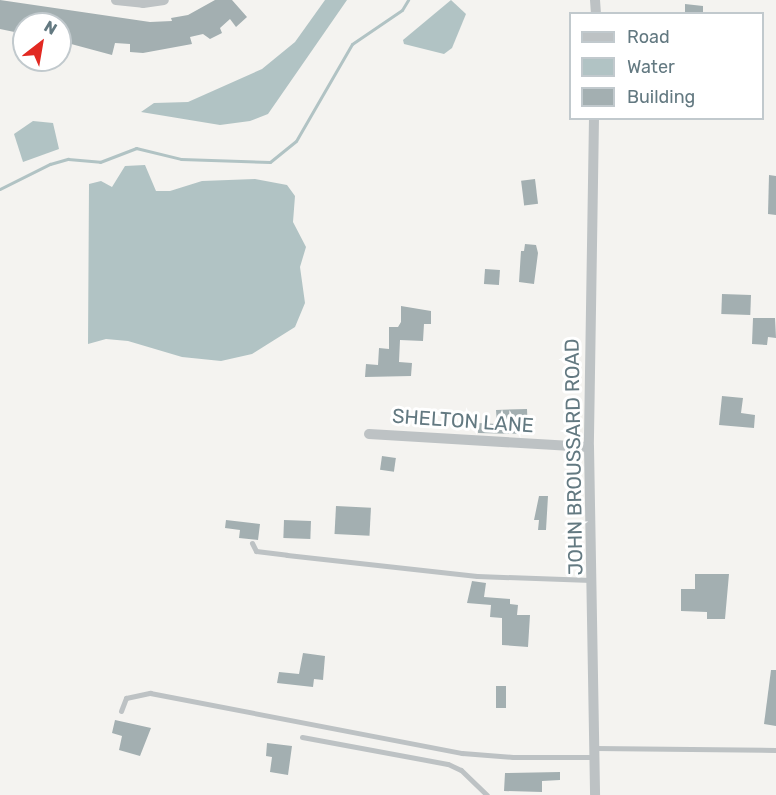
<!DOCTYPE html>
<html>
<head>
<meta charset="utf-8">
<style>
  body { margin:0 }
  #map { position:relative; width:776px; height:795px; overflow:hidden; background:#f4f3f0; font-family:Rubik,sans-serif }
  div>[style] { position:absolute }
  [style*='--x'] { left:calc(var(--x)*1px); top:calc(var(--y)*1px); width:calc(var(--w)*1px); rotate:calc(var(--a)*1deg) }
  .water>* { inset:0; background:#b1c3c4 }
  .stream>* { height:3px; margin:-1.5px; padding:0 1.5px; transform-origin:1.5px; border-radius:1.5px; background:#b1c3c4 }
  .building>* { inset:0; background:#a3afb1; transform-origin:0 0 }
  .lane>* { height:5px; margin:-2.5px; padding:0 2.5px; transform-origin:2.5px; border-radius:2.5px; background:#bdc2c4 }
  .street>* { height:10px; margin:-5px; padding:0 5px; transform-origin:5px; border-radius:5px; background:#bdc2c4 }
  span { translate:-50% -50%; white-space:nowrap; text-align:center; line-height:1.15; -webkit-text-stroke:6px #fff; paint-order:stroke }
  .street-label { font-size:20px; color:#637981 }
  .legend { position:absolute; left:569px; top:12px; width:195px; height:108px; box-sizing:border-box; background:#fff; border:2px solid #c1c9cd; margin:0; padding:8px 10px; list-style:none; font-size:18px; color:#637981 }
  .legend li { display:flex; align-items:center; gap:12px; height:30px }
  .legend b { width:30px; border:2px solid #c1c9cd }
  .north { position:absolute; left:12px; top:12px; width:60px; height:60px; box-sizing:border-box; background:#fff; border:2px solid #c1c9cd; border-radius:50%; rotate:31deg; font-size:16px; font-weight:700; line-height:24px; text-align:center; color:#637981 }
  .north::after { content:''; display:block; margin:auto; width:21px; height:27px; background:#e22922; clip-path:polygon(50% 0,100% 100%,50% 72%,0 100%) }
</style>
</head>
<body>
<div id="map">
  <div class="water">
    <i style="clip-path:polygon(325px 0,347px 0,268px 114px,250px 121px,220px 125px,141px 112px,154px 103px,188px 102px,262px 69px,295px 42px)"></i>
    <i style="clip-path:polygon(451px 0,466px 14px,452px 48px,444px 54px,404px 44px,403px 40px)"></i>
    <i style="clip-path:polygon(33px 121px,53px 123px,59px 149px,23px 162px,14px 134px)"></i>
    <i style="clip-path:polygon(145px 165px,156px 191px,170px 191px,202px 181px,255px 179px,287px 185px,295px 196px,293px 222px,306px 247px,300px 267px,305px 303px,295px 327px,252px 354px,221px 361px,182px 357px,128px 341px,106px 339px,88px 344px,89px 184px,101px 181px,112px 187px,125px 166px)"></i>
  </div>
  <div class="stream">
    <i style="--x:0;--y:189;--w:56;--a:-26.6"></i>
    <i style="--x:50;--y:164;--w:19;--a:-16"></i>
    <i style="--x:68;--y:159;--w:32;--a:5"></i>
    <i style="--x:100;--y:162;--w:39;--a:-21"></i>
    <i style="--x:136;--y:148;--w:46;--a:13.7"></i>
    <i style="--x:181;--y:159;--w:89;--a:1.9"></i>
    <i style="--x:270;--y:162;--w:33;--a:-39"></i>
    <i style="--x:296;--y:141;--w:112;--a:-60"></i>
    <i style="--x:352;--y:44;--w:60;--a:-34.2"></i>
    <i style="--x:402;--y:10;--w:12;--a:-59"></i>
  </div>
  <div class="building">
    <i style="clip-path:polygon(0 0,150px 22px,172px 21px,171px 18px,188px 15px,215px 0,232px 0,247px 17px,236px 27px,230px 19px,220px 28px,222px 33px,210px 39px,203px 34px,190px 37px,192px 44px,143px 53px,130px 52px,130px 44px,115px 43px,112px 55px,60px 41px,60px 24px,24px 24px,24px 34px,0 29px)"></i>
    <i style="clip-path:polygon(685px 4px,703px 6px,703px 14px,685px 14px)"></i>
    <i style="clip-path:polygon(769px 175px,776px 176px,776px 215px,768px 214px)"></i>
    <i style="left:535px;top:179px;width:25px;height:14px;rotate:83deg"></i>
    <i style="clip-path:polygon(525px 244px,536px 245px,538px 253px,534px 284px,519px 282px,521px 251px,524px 251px)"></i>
    <i style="left:485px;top:269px;width:15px;height:15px;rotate:4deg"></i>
    <i style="left:722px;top:294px;width:29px;height:20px;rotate:2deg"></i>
    <i style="clip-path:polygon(401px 306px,431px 311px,431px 324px,424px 324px,423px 341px,400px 340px,399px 362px,412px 363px,411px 376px,365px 377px,366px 364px,378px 365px,379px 348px,389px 349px,389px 327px,398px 327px,401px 322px)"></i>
    <i style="clip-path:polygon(753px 318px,775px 318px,776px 338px,768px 337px,767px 345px,752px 344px)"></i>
    <i style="clip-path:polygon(722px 396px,743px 398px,741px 413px,755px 415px,754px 428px,719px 425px)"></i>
    <i style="clip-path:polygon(527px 409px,528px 434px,478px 433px,478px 423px,497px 424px,496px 410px)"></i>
    <i style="left:382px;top:456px;width:14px;height:14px;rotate:8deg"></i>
    <i style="clip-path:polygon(539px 496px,548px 496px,546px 530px,538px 530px,539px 520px,534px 520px)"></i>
    <i style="left:336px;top:506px;width:35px;height:28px;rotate:3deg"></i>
    <i style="clip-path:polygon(226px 520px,260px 524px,258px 540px,239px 538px,240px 530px,225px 528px)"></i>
    <i style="left:284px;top:520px;width:27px;height:18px;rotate:2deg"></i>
    <i style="clip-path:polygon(695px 574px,729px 574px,725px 619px,707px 619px,707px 612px,681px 611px,681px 589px,695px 589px)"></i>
    <i style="clip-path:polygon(472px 581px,486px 583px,484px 597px,510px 599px,510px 604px,518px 605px,517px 615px,530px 615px,528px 647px,502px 645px,502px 618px,490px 617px,491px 605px,467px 603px)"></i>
    <i style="clip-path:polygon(303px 653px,325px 656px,323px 680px,314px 679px,313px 687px,277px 683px,279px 672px,299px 674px)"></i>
    <i style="clip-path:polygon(771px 670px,776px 670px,776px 726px,764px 724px)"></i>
    <i style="left:496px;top:686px;width:10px;height:22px"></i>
    <i style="clip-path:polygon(115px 720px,151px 728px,140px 756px,119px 750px,122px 736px,112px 733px)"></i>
    <i style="clip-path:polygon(267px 743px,292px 746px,288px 775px,270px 772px,272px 757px,266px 756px)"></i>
    <i style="clip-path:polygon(560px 772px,560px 780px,542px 781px,542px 792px,504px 791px,505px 773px)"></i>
  </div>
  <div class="lane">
    <i style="--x:252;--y:543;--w:9;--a:63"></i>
    <i style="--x:256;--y:551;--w:31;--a:7"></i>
    <i style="--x:287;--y:555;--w:191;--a:6.3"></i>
    <i style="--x:477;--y:576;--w:114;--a:2"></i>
    <i style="--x:121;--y:711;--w:14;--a:-69"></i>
    <i style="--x:126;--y:698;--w:25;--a:-12"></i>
    <i style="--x:150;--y:693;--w:318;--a:10.9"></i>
    <i style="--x:462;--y:753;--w:51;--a:4.5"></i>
    <i style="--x:513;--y:757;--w:82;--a:0"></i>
    <i style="--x:302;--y:737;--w:148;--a:10.5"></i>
    <i style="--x:448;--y:764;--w:14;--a:25"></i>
    <i style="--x:461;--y:770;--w:36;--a:44"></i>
    <i style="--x:595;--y:748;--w:181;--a:0.6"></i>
  </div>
  <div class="street">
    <i style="--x:116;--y:0;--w:27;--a:6"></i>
    <i style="--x:143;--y:3;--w:21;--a:-8"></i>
    <i style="--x:595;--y:0;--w:14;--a:86"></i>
    <i style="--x:594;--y:118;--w:329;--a:90.9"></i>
    <i style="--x:589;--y:447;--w:348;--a:89"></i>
    <i style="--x:369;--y:434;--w:220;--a:3.4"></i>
  </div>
  <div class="street-label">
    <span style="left:463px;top:421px;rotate:4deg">SHELTON LANE</span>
    <span style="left:574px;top:457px;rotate:-91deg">JOHN BROUSSARD ROAD</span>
  </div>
  <ul class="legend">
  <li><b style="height:8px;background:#bdc2c4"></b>Road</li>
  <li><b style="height:16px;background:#b1c3c4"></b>Water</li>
  <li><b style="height:16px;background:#a3afb1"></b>Building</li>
  </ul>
  <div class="north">N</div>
</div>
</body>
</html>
